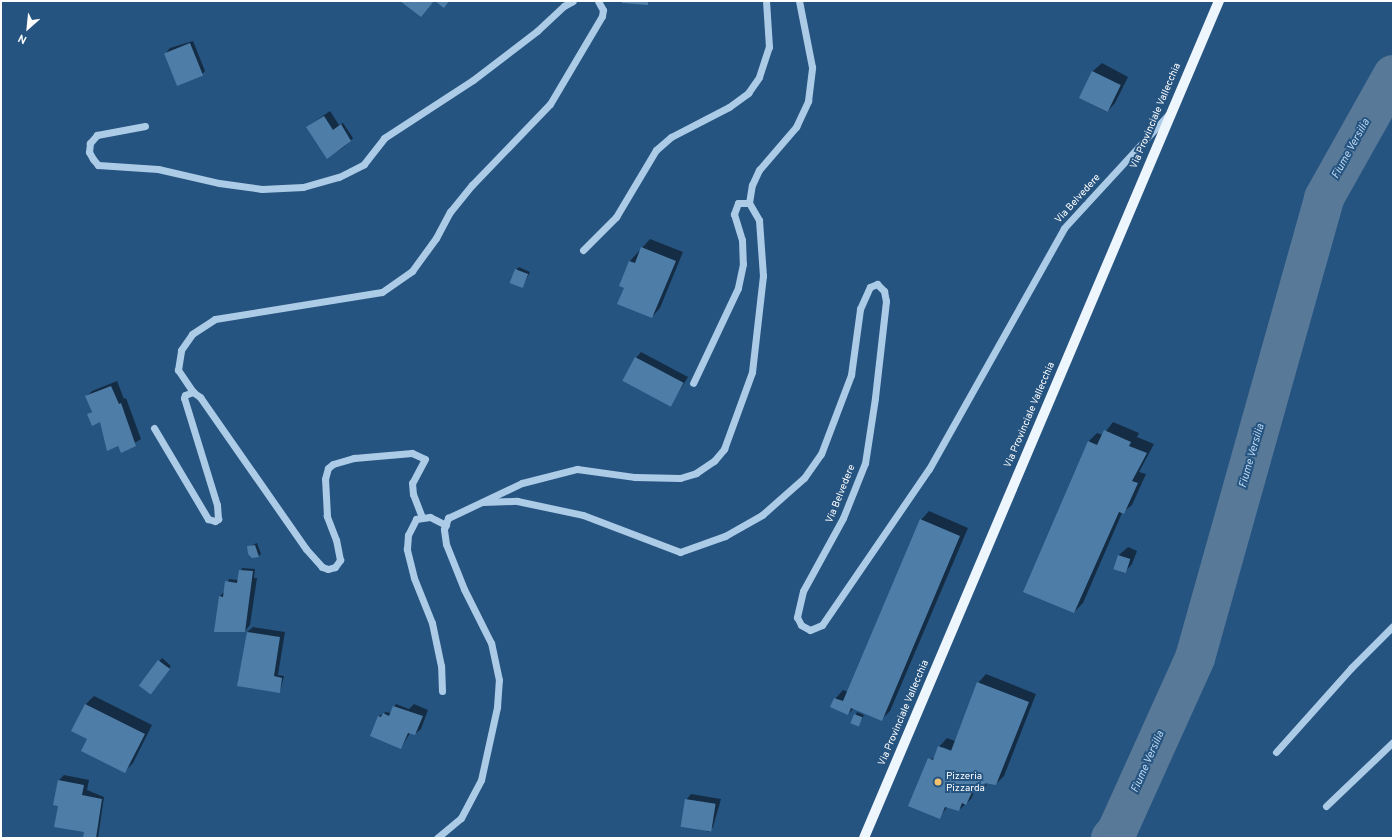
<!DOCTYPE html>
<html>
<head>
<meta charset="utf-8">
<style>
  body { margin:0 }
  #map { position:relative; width:1394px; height:839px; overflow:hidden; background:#265480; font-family:Overpass,sans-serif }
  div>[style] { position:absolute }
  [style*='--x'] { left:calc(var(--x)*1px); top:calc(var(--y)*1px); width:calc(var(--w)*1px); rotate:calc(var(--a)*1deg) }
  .shadow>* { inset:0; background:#0007 }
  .river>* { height:40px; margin:-20px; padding:0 20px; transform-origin:20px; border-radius:20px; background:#587998 }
  .building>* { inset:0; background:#4e7ea8; transform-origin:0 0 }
  .minor>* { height:7px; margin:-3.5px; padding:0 3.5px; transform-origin:3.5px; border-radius:3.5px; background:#accbe6 }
  .major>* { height:10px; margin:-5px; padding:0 5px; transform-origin:5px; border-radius:5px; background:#edf5fd }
  .dots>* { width:11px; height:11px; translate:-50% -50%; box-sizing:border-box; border:2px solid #265480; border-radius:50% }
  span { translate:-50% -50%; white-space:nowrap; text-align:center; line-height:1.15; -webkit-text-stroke:4px #265480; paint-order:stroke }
  .street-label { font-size:10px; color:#fff }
  .poi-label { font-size:10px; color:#fff }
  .left { translate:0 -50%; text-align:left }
  .water-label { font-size:11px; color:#b8d5ee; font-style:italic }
  .frame { position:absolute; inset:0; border:2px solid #fff; pointer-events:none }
  .north { position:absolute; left:8px; top:8px; width:40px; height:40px; -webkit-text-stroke:3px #265480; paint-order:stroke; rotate:207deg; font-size:11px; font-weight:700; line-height:16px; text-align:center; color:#fff }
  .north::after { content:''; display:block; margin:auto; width:14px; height:18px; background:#fff; clip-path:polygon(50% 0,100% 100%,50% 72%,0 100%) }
</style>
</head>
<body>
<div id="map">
  <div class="shadow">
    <i style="clip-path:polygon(193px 41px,205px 71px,202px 74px,165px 54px,170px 48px)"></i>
    <i style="clip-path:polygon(1102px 63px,1128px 77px,1115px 103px,1107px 112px,1079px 98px,1093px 71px)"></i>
    <i style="clip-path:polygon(330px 111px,339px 125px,343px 123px,353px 138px,344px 147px,327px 158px,307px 127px)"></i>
    <i style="clip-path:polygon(650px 239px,683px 252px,660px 308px,652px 317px,625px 288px,620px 286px,630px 261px)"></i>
    <i style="clip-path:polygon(519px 267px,530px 272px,522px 287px,516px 270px)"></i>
    <i style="clip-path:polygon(641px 352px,688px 377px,670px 406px,636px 358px)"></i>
    <i style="clip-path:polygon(117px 381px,124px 399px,126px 398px,141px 439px,121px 451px,101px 420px,88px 415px,92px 411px,86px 397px,92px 391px)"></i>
    <i style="clip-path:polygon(1113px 422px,1139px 433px,1137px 437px,1154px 444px,1139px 472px,1146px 474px,1132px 505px,1122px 513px,1083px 603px,1074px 612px,1025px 591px,1089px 441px,1097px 433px,1103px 435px)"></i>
    <i style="clip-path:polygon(929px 511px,968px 528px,890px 711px,882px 719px,854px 708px,848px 714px,835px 699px,843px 690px,848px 692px,921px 520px)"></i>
    <i style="clip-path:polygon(257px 543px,261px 554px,259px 556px,248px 547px)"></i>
    <i style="clip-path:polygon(1128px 547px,1137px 551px,1132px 564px,1124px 573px,1114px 569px,1119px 555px)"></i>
    <i style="clip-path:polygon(242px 568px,255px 569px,254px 578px,257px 578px,250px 625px,245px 631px,220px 596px,225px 591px,229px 579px,238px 580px)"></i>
    <i style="clip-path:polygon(253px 627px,285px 632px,278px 675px,284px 676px,280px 692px,247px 632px)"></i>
    <i style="clip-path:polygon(162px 658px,171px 666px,152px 691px,139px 685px)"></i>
    <i style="clip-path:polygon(evenodd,986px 674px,1036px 694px,1004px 776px,996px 784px,957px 773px,987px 785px,980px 792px,975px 790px,971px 799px,959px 810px,948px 806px,939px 818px,929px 759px,935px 758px,939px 747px,947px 738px,955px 741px,978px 683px,986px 674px,942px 747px,956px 752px,955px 754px,942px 749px,942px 747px)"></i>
    <i style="clip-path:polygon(94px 696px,152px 725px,133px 763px,124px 772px,88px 739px,73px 731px,86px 704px)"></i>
    <i style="clip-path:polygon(396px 704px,409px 709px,414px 704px,428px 710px,421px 729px,415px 734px,410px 733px,401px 748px,372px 735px,379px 716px,386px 712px,390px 713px)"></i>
    <i style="clip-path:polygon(857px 712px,864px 715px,858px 725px,852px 722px)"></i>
    <i style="clip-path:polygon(64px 775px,89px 780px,87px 790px,104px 797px,98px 838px,84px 838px,86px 829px,59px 805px,59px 780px)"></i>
    <i style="clip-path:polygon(691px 794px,721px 799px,713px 827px,708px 832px,686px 800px)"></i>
  </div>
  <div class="river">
    <i style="--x:1111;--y:838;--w:9;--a:-49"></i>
    <i style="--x:1117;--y:831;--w:190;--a:-65.7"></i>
    <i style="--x:1195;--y:658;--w:478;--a:-74.3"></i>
    <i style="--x:1324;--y:198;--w:141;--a:-60.7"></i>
  </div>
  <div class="building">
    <i style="clip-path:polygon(400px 1px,434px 1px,421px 17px)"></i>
    <i style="clip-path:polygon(435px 1px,449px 1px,444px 8px)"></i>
    <i style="clip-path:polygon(622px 1px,648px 1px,648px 5px,622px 3px)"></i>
    <i style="left:190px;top:43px;width:35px;height:28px;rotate:68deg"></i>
    <i style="left:1092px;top:71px;width:32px;height:30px;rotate:26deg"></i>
    <i style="clip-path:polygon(324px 116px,333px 130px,341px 124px,351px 141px,327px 159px,306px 127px)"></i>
    <i style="clip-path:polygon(641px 247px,676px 261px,652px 318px,617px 304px,624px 288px,619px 286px,629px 261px,635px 263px)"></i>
    <i style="left:515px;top:269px;width:14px;height:15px;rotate:21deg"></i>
    <i style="left:635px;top:357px;width:55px;height:27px;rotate:28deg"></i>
    <i style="clip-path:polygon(111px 386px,119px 404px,121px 403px,136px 446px,121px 453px,118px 446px,107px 451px,100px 422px,92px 426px,87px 414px,92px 412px,85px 396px)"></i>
    <i style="clip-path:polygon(1104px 430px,1131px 442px,1129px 446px,1147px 453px,1132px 481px,1138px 483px,1124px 514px,1119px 512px,1074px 613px,1023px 592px,1088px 441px,1097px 445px)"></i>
    <i style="clip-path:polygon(920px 519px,960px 536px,882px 721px,851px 708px,848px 715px,830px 707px,834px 698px,843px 701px)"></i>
    <i style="clip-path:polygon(255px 545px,259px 557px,252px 558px,248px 554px,247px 546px)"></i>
    <i style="left:1118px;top:555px;width:13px;height:15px;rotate:18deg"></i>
    <i style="clip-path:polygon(239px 570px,253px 571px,245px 632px,214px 632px,219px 596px,223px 597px,225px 581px,237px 583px)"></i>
    <i style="clip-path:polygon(247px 632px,280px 637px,274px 676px,282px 678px,280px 693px,237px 686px)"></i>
    <i style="left:158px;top:660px;width:15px;height:32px;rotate:37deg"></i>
    <i style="clip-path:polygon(977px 682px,1029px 702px,996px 785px,985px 783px,981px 793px,973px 790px,966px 805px,962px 803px,959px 811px,945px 807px,940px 819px,908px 806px,928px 758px,933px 760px,938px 746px,951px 751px)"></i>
    <i style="clip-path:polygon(85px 704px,145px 734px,125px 773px,81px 751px,87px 739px,71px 731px)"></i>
    <i style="clip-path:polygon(393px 706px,423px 716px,415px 735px,408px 733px,401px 749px,370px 736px,378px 716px,381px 717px,383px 713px,389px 716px)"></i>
    <i style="left:854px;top:714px;width:9px;height:10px;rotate:21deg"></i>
    <i style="clip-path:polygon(58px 780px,84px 785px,82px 795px,102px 799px,96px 838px,83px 838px,84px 832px,54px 827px,58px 806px,53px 805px)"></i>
    <i style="left:685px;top:799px;width:31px;height:28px;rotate:9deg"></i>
  </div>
  <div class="minor">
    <i style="--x:145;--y:126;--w:49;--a:169.4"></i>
    <i style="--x:97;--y:135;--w:11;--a:131"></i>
    <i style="--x:90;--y:143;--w:9;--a:96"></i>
    <i style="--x:89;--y:152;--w:8;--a:60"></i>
    <i style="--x:93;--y:159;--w:8;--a:50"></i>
    <i style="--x:98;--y:165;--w:60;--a:3.8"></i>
    <i style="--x:158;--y:169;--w:63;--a:12.9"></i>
    <i style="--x:219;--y:183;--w:43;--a:7.9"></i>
    <i style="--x:262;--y:189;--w:41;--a:-2.8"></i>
    <i style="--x:303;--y:187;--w:37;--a:-16"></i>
    <i style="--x:339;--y:177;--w:28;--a:-27"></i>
    <i style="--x:364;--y:164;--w:33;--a:-52"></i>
    <i style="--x:384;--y:138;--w:106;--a:-33.1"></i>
    <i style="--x:473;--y:80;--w:81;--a:-37.4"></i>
    <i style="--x:537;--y:31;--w:37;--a:-43"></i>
    <i style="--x:564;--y:6;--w:10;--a:-29"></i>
    <i style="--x:749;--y:203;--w:18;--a:-81"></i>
    <i style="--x:752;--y:185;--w:17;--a:-65"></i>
    <i style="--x:759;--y:170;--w:57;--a:-49.3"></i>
    <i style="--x:796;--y:127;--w:29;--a:-65"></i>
    <i style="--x:808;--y:101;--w:34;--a:-83"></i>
    <i style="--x:812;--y:67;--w:67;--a:-101.1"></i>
    <i style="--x:583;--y:250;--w:47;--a:-45"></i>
    <i style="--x:616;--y:217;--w:78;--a:-59.2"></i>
    <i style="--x:656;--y:150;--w:20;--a:-41"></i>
    <i style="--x:671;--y:137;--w:65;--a:-27.3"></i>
    <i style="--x:729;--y:107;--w:24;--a:-36"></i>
    <i style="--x:748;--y:93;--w:19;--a:-55"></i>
    <i style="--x:759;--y:77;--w:32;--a:-72"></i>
    <i style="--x:769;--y:47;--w:46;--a:-93.7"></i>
    <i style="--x:193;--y:392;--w:27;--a:-124"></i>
    <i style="--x:178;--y:370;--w:20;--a:-81"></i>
    <i style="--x:181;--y:350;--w:19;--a:-55"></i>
    <i style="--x:192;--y:334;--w:27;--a:-33"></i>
    <i style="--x:215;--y:319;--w:169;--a:-9.2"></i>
    <i style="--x:382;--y:292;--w:37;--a:-35"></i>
    <i style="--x:412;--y:271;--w:41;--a:-54"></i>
    <i style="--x:436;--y:238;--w:30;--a:-62"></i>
    <i style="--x:450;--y:212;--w:35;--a:-51"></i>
    <i style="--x:472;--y:185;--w:112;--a:-46.1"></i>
    <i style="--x:550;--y:104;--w:102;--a:-59.4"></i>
    <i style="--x:602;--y:16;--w:6;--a:-81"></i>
    <i style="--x:603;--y:10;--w:10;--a:-119"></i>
    <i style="--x:154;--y:428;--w:106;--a:59.3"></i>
    <i style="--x:208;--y:519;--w:7;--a:16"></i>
    <i style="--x:215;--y:521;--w:4;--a:-34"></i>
    <i style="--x:218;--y:519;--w:14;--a:-94"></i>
    <i style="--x:217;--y:505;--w:112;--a:-107.1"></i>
    <i style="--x:184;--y:398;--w:3;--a:-72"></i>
    <i style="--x:185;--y:395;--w:9;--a:-21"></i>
    <i style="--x:193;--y:392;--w:9;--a:36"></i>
    <i style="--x:200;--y:397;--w:185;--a:55.1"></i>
    <i style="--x:306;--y:549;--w:24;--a:48"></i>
    <i style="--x:322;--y:567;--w:6;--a:18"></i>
    <i style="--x:328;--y:569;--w:7;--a:-16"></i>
    <i style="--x:335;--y:567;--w:9;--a:-54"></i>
    <i style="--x:340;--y:560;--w:20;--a:-101"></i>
    <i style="--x:336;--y:540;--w:26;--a:-111"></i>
    <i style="--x:327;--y:516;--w:37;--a:-93"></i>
    <i style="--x:325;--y:479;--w:11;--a:-75"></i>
    <i style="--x:328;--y:468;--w:6;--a:-39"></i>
    <i style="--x:333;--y:464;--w:22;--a:-16"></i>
    <i style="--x:354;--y:458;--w:58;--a:-4.9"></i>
    <i style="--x:412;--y:453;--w:14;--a:25"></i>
    <i style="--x:425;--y:459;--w:27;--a:118"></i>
    <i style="--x:412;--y:483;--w:11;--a:85"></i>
    <i style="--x:413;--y:494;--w:25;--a:69"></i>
    <i style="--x:483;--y:502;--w:34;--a:-2"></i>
    <i style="--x:517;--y:501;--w:67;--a:12"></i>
    <i style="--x:583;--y:515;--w:104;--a:20.9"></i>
    <i style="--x:680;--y:552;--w:48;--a:-19.6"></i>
    <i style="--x:725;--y:536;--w:43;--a:-29.6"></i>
    <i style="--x:762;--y:515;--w:56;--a:-41.4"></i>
    <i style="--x:804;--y:478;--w:29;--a:-55"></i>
    <i style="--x:821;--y:454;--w:85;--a:-69.2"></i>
    <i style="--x:851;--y:375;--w:67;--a:-82.2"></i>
    <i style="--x:860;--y:309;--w:24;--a:-66"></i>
    <i style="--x:870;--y:287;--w:8;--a:-23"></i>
    <i style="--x:877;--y:284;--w:10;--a:45"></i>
    <i style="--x:884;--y:291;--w:10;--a:79"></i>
    <i style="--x:886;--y:301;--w:98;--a:96.5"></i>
    <i style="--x:875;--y:398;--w:66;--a:98.7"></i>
    <i style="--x:865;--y:463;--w:59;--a:111.8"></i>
    <i style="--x:843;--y:518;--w:83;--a:118.7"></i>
    <i style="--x:803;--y:591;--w:27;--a:103"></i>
    <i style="--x:797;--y:617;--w:9;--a:63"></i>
    <i style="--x:801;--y:625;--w:10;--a:29"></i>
    <i style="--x:810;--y:630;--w:13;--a:-23"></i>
    <i style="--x:822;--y:625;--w:189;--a:-55.6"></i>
    <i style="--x:929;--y:469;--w:276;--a:-60.7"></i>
    <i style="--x:1064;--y:228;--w:155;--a:-47.4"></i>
    <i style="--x:442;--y:691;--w:25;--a:-92"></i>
    <i style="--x:441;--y:666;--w:44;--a:-101.8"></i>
    <i style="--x:432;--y:623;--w:48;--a:-111.8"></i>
    <i style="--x:414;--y:578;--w:30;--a:-104"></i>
    <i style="--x:407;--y:549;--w:14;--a:-86"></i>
    <i style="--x:408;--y:535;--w:18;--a:-63"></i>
    <i style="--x:416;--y:519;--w:14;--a:-8"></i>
    <i style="--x:430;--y:517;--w:18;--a:27"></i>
    <i style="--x:1276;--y:752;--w:113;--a:-48.2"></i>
    <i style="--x:1351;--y:668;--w:59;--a:-45"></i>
    <i style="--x:1326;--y:806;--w:93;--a:-43.7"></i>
    <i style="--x:437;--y:838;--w:31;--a:-40"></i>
    <i style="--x:461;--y:818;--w:43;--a:-62.2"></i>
    <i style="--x:481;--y:780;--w:75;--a:-77.6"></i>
    <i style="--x:497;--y:707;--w:27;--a:-86"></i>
    <i style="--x:499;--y:680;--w:38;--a:-102"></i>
    <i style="--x:491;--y:643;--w:60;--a:-116.6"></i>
    <i style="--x:464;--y:589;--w:48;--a:-111.8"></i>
    <i style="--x:446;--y:544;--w:15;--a:-98"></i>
    <i style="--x:444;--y:529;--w:12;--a:-70"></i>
    <i style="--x:448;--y:518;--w:82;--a:-25.3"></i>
    <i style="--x:522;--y:483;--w:57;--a:-14.3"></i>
    <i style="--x:577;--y:469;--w:59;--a:7.9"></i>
    <i style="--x:635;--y:477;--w:45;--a:1.3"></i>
    <i style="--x:680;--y:478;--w:17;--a:-17"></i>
    <i style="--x:696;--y:473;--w:22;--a:-34"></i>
    <i style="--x:714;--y:461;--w:16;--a:-50"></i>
    <i style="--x:724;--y:449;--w:82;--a:-70"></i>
    <i style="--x:752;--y:372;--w:97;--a:-83.5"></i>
    <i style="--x:763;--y:276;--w:56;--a:-94.1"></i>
    <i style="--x:759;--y:220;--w:20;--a:-120"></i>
    <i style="--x:749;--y:203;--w:11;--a:180"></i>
    <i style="--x:738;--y:203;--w:12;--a:110"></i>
    <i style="--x:734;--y:214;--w:27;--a:73"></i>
    <i style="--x:742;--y:240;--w:24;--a:88"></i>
    <i style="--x:743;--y:264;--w:25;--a:102"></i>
    <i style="--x:738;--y:288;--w:105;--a:115.3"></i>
  </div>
  <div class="major">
    <i style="--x:864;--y:838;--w:909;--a:-67.02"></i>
  </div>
  <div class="dots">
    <i style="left:938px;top:782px;background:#efc171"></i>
  </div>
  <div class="street-label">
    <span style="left:1156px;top:116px;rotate:-67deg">Via Provinciale Vallecchia</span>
    <span style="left:1078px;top:199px;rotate:-48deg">Via Belvedere</span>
    <span style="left:1030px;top:415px;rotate:-67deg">Via Provinciale Vallecchia</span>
    <span style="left:841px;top:494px;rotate:-68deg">Via Belvedere</span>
    <span style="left:904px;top:713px;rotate:-67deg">Via Provinciale Vallecchia</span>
  </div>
  <div class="poi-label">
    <span class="left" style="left:946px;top:782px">Pizzeria<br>Pizzarda</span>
  </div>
  <div class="water-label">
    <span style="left:1351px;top:149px;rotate:-61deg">Fiume Versilia</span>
    <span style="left:1252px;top:456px;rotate:-74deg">Fiume Versilia</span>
    <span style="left:1148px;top:762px;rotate:-66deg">Fiume Versilia</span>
  </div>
  <div class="frame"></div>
  <div class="north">N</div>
</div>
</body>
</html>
